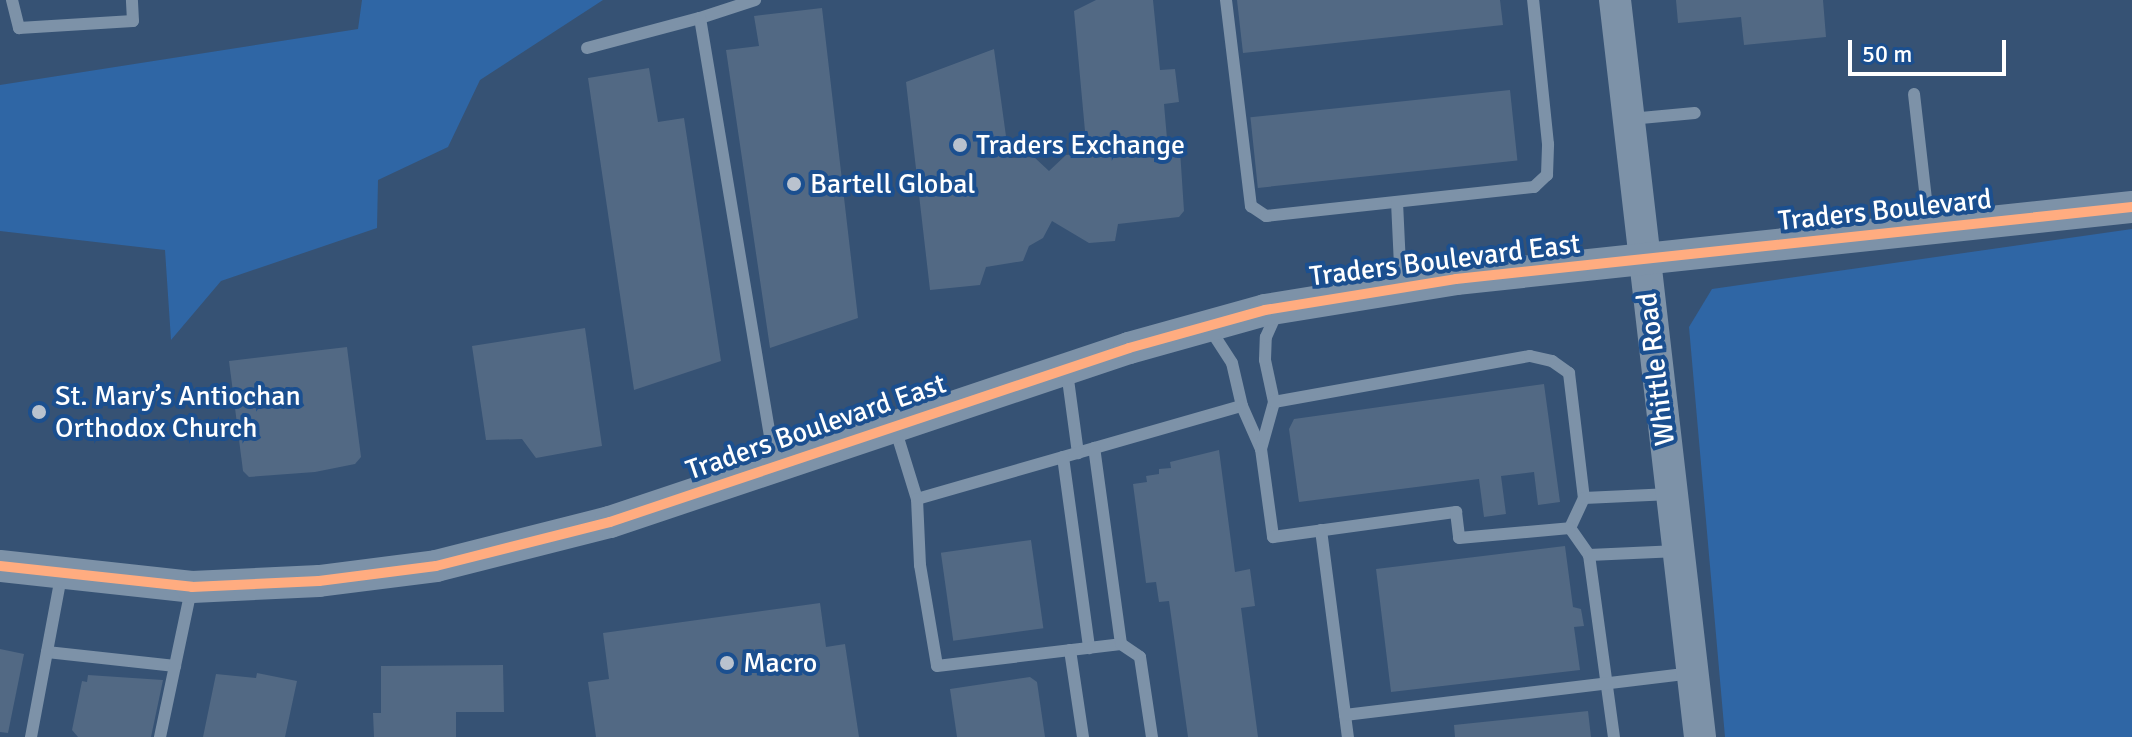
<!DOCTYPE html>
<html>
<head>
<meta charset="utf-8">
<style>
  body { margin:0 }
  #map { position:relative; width:2132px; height:737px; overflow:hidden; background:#365274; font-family:Signika,sans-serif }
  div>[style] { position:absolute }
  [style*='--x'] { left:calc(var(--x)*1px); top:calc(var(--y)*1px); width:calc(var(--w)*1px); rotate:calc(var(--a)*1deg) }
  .green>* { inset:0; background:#2f66a5 }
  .building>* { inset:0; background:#526984; transform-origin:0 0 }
  .service>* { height:12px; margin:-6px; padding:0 6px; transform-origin:6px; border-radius:6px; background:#7d92a8 }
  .tertiary>* { height:32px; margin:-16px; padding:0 16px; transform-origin:16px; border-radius:16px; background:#7d92a8 }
  .cycleway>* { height:10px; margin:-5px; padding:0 5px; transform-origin:5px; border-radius:5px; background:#ffac80 }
  .dots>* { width:22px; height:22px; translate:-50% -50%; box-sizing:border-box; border:4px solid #1b4f8f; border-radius:50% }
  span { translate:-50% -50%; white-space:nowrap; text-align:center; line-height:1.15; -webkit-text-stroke:8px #1b4f8f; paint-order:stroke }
  .poi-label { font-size:28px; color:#fff }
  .left { translate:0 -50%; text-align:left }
  .street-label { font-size:28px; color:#fff }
  .scale { position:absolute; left:1848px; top:40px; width:158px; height:36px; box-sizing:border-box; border:4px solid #fff; border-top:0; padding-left:10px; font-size:24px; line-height:28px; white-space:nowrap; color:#fff; -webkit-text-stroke:6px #1b4f8f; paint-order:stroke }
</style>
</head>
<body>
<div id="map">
  <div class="green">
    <i style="clip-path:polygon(362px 0,603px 0,480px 80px,448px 147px,378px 180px,377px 228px,221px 281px,171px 340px,165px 250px,0 231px,0 85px,358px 29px)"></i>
    <i style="clip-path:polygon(2132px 229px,2132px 737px,1725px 737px,1689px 327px,1712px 289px)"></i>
  </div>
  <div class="building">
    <i style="clip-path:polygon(1096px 0,1153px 0,1160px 70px,1175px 69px,1179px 102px,1164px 104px,1167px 139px,1180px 150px,1184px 211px,1179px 217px,1118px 224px,1115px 241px,1089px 243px,1052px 221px,1043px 238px,1029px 246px,1023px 261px,986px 267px,980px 285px,930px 290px,906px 82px,994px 49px,1009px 158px,1034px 157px,1049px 171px,1066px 155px,1087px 153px,1074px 11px)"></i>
    <i style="clip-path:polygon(1237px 0,1500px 0,1503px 25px,1243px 53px)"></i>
    <i style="clip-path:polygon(1676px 0,1823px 0,1826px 37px,1744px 45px,1741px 17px,1678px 23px)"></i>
    <i style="clip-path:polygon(822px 8px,858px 318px,770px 348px,726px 50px,759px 46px,754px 16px)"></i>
    <i style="clip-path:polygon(649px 68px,658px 122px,684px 118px,721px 361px,634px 390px,588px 78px)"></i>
    <i style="left:1510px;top:90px;width:71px;height:261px;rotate:84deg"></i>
    <i style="clip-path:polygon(585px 328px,602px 446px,536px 458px,522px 439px,486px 440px,472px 346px)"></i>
    <i style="clip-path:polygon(347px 347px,361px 457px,355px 464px,315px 472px,249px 477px,243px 471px,229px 361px)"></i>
    <i style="clip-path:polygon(1544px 384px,1560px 502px,1538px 505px,1534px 472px,1501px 476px,1506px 514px,1484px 517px,1479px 479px,1299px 502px,1289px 429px,1294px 419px)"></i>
    <i style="clip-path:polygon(1219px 450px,1235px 572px,1250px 569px,1255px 606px,1241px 608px,1258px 737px,1188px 737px,1169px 601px,1159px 602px,1156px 582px,1146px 583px,1133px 484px,1147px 482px,1146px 476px,1159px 474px,1159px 469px,1171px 468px,1170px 462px)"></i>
    <i style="left:1031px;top:540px;width:89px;height:91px;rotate:82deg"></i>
    <i style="clip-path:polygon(1565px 546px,1573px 607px,1581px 609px,1584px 626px,1574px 627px,1580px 670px,1391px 692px,1376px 569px)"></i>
    <i style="clip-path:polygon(820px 603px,826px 647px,845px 644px,859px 737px,596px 737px,588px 682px,609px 679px,603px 633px)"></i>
    <i style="clip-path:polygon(0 649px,24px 654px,8px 733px,0 732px)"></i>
    <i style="clip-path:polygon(503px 665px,504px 712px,456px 712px,456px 737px,374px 737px,373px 713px,381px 713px,381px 666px)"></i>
    <i style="clip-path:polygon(257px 673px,297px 681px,285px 737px,203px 737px,216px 674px,256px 678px)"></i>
    <i style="clip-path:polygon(88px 675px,163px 680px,151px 737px,78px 737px,72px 730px,82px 681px,87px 682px)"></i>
    <i style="clip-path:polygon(1030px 677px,1037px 682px,1045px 737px,957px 737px,950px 689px)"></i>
    <i style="clip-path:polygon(1588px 711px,1591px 737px,1455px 737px,1454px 725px)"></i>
  </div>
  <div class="service">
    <i style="--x:12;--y:0;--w:29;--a:76"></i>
    <i style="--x:19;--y:28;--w:114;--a:-3.5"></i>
    <i style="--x:133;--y:21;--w:21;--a:-93"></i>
    <i style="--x:1226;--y:0;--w:208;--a:83.1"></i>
    <i style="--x:1251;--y:206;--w:18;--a:34"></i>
    <i style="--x:1266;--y:216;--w:270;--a:-6.2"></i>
    <i style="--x:1534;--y:187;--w:18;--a:-43"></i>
    <i style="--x:1547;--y:175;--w:31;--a:-88"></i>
    <i style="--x:1548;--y:144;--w:145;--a:-95.9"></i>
    <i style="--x:700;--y:18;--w:58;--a:-18.1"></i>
    <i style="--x:587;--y:48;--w:117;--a:-14.9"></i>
    <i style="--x:700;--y:18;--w:453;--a:80.5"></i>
    <i style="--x:1914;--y:94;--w:132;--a:83.5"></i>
    <i style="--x:1630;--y:119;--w:65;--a:-5.3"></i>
    <i style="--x:1397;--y:202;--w:85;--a:87.3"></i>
    <i style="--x:1210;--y:329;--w:40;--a:57.1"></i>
    <i style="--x:1232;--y:363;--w:44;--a:76.9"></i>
    <i style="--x:1067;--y:372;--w:82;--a:82.3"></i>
    <i style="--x:1274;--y:402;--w:43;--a:-102.1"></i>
    <i style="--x:1265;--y:360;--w:23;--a:-88"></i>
    <i style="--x:1266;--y:337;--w:27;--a:-66"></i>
    <i style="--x:895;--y:428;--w:74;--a:72.8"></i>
    <i style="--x:917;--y:499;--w:338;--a:-16"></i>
    <i style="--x:1242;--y:406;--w:47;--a:66.2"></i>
    <i style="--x:1261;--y:449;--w:49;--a:-74.5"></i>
    <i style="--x:1274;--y:402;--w:260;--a:-10.2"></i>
    <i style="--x:1530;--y:356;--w:23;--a:13"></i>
    <i style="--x:1552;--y:361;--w:21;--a:35"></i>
    <i style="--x:1569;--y:373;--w:126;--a:83.2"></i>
    <i style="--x:1584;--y:498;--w:33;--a:115"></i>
    <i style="--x:1570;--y:528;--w:33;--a:55"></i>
    <i style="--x:1589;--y:555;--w:184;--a:82.2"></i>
    <i style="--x:1261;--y:449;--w:89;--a:82.2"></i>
    <i style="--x:1273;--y:537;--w:185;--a:-7.8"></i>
    <i style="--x:1456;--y:512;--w:26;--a:83"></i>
    <i style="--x:1459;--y:538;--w:111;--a:-5.1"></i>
    <i style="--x:1063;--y:457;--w:193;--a:82.2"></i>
    <i style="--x:1584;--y:498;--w:87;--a:-2.6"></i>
    <i style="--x:917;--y:499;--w:66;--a:87.4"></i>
    <i style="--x:920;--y:565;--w:102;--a:80.4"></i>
    <i style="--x:937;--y:666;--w:185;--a:-6.8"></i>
    <i style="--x:1121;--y:644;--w:198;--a:-97.8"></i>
    <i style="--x:1321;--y:530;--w:209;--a:82.6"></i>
    <i style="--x:1589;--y:555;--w:89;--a:-2.6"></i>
    <i style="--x:1121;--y:644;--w:23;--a:34"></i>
    <i style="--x:1140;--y:657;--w:81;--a:81.5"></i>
    <i style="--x:1070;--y:650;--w:88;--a:81.5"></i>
    <i style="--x:47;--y:652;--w:129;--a:6.2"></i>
    <i style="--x:1345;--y:715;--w:350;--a:-6.9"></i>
    <i style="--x:31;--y:737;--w:164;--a:-79.4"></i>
    <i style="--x:160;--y:737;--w:150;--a:-78.1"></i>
  </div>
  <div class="tertiary">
    <i style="--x:1615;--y:0;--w:742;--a:83.42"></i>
    <i style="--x:0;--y:566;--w:193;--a:6.2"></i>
    <i style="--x:192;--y:587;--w:127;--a:-2.7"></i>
    <i style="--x:319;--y:581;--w:118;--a:-7.3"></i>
    <i style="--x:436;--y:566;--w:179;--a:-14.2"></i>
    <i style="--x:610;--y:522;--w:547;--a:-18.53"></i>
    <i style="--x:1129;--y:348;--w:141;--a:-15.6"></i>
    <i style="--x:1265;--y:310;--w:193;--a:-9.2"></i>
    <i style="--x:1456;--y:279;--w:680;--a:-6.08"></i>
  </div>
  <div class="cycleway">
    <i style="--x:0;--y:566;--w:193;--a:6.2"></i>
    <i style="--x:192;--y:587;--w:127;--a:-2.7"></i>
    <i style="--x:319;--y:581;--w:118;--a:-7.3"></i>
    <i style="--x:436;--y:566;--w:179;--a:-14.2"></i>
    <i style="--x:610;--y:522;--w:547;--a:-18.53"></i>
    <i style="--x:1129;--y:348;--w:141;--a:-15.6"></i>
    <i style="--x:1265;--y:310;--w:193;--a:-9.2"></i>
    <i style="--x:1456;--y:279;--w:680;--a:-6.08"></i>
  </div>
  <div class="dots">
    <i style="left:960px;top:145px;background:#b9c2ce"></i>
    <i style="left:794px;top:184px;background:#b9c2ce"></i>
    <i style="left:39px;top:412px;background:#b9c2ce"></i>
    <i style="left:727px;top:663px;background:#b9c2ce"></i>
  </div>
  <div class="poi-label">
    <span class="left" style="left:976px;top:145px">Traders Exchange</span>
    <span class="left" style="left:810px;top:184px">Bartell Global</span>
    <span class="left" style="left:55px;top:412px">St. Mary’s Antiochan<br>Orthodox Church</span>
    <span class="left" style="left:743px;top:663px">Macro</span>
  </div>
  <div class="street-label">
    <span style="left:1885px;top:210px;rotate:-6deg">Traders Boulevard</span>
    <span style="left:1445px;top:260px;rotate:-7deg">Traders Boulevard East</span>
    <span style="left:1656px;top:369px;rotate:-97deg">Whittle Road</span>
    <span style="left:816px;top:427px;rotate:-19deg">Traders Boulevard East</span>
  </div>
  <div class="scale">50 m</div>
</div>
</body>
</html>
